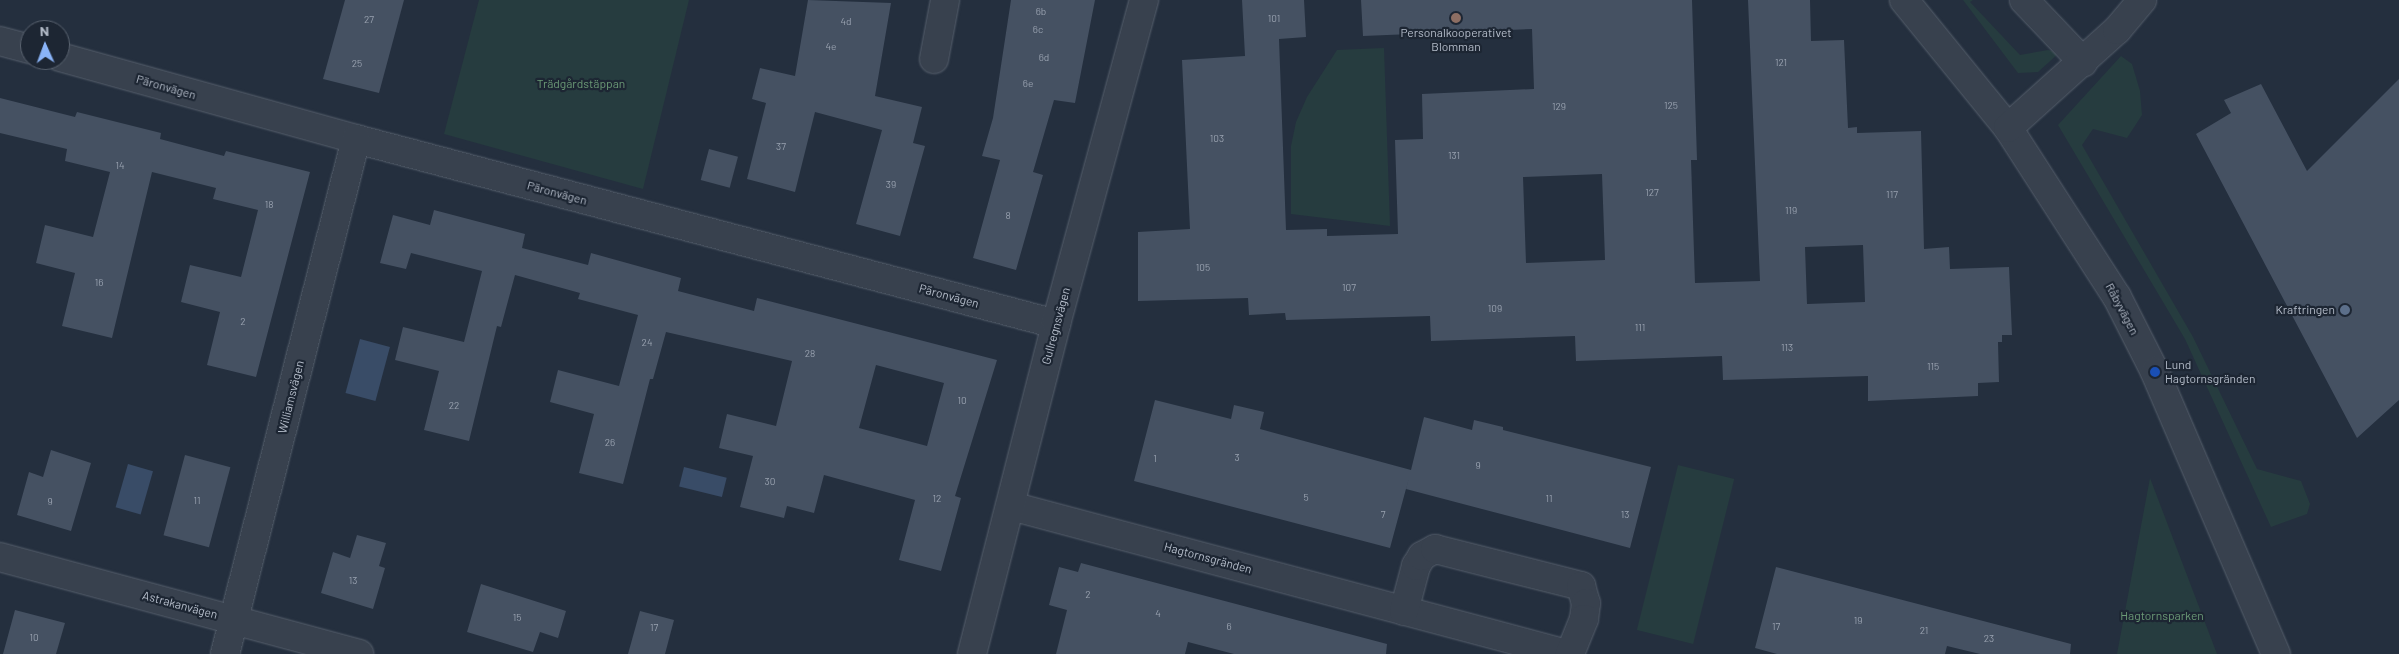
<!DOCTYPE html>
<html>
<head>
<meta charset="utf-8">
<style>
  body { margin:0 }
  #map { position:relative; width:2399px; height:654px; overflow:hidden; background:#242f3e; font-family:Barlow,sans-serif }
  div>[style] { position:absolute }
  [style*='--x'] { left:calc(var(--x)*1px); top:calc(var(--y)*1px); width:calc(var(--w)*1px); rotate:calc(var(--a)*1deg) }
  .green>* { inset:0; background:#263c3f; transform-origin:0 0 }
  .water>* { inset:0; background:#394c67; transform-origin:0 0 }
  .building>* { inset:0; background:#455162; transform-origin:0 0 }
  .roads { filter:drop-shadow(0 0 1px #565f6c) drop-shadow(0 0 1px #565f6c) }
  .minor>* { height:28px; margin:-14px; padding:0 14px; transform-origin:14px; border-radius:14px; background:#38414e }
  .dots>* { width:14px; height:14px; translate:-50% -50%; box-sizing:border-box; border:2px solid #1d2633; border-radius:50% }
  span { translate:-50% -50%; white-space:nowrap; text-align:center; line-height:1.15; -webkit-text-stroke:4.5px #1d2633; paint-order:stroke }
  .number-label { font-size:10px; color:#98a1af }
  .number-label span { -webkit-text-stroke-width:0 }
  .poi-label { font-size:12px; color:#b4bcc9 }
  .right { translate:-100% -50%; text-align:right }
  .left { translate:0 -50%; text-align:left }
  .park-label { font-size:12px; color:#6b9a76 }
  .street-label { font-size:12px; color:#b4bcc9 }
  .north { position:absolute; left:20px; top:20px; width:50px; height:50px; box-sizing:border-box; background:#1d2633; border:1px solid #59626f; border-radius:50%; rotate:358deg; font-size:14px; font-weight:700; line-height:20px; text-align:center; color:#b4bcc9 }
  .north::after { content:''; display:block; margin:auto; width:18px; height:22px; background:#8ab4f8; clip-path:polygon(50% 0,100% 100%,50% 72%,0 100%) }
</style>
</head>
<body>
<div id="map">
  <div class="green">
    <i style="clip-path:polygon(479px 0,689px 0,643px 189px,444px 134px)"></i>
    <i style="clip-path:polygon(1963px 0,1973px 0,1970px 2px,2020px 55px,2048px 50px,2059px 53px,2038px 72px,2018px 73px)"></i>
    <i style="clip-path:polygon(1384px 48px,1390px 226px,1291px 214px,1291px 146px,1296px 122px,1307px 97px,1337px 50px)"></i>
    <i style="clip-path:polygon(2121px 56px,2132px 64px,2140px 91px,2142px 115px,2127px 138px,2093px 129px,2082px 145px,2193px 337px,2257px 469px,2301px 481px,2310px 504px,2307px 514px,2271px 527px,2185px 339px,2058px 125px)"></i>
    <i style="left:1678px;top:465px;width:58px;height:170px;rotate:14deg"></i>
    <i style="clip-path:polygon(2150px 478px,2217px 654px,2117px 654px)"></i>
  </div>
  <div class="water">
    <i style="left:360px;top:339px;width:31px;height:56px;rotate:15deg"></i>
    <i style="left:128px;top:464px;width:26px;height:45px;rotate:16deg"></i>
    <i style="left:684px;top:467px;width:44px;height:20px;rotate:14deg"></i>
  </div>
  <div class="building">
    <i style="clip-path:polygon(345px 0,404px 0,379px 93px,323px 79px)"></i>
    <i style="clip-path:polygon(808px 0,891px 3px,875px 96px,922px 107px,913px 143px,925px 146px,900px 236px,856px 224px,882px 130px,815px 112px,795px 192px,747px 179px,766px 103px,752px 99px,760px 68px,795px 76px)"></i>
    <i style="clip-path:polygon(1011px 0,1095px 0,1075px 103px,1054px 100px,1033px 172px,1043px 175px,1016px 270px,973px 258px,1000px 160px,982px 156px,993px 118px)"></i>
    <i style="clip-path:polygon(evenodd,1242px 0,1304px 0,1306px 37px,1279px 39px,1286px 230px,1327px 229px,1327px 236px,1398px 234px,1395px 140px,1423px 139px,1422px 94px,1534px 89px,1532px 29px,1363px 36px,1361px 0,1692px 0,1697px 160px,1691px 160px,1695px 283px,1760px 281px,1748px 0,1810px 0,1811px 41px,1844px 40px,1848px 128px,1857px 127px,1857px 133px,1921px 131px,1924px 249px,1949px 247px,1950px 269px,2009px 267px,2012px 335px,2002px 335px,2002px 342px,1998px 342px,1999px 382px,1978px 383px,1978px 396px,1868px 401px,1868px 376px,1723px 380px,1722px 356px,1576px 361px,1575px 336px,1431px 341px,1430px 316px,1286px 320px,1285px 313px,1249px 315px,1248px 298px,1138px 301px,1138px 232px,1190px 229px,1182px 60px,1245px 56px,1242px 0,1602px 174px,1605px 260px,1526px 263px,1523px 177px,1602px 174px,1242px 0,1863px 245px,1865px 302px,1807px 304px,1805px 247px,1863px 245px)"></i>
    <i style="clip-path:polygon(2399px 79px,2399px 400px,2357px 438px,2196px 134px,2231px 113px,2224px 100px,2261px 84px,2307px 171px)"></i>
    <i style="clip-path:polygon(0 98px,75px 117px,77px 112px,161px 133px,160px 139px,224px 156px,226px 151px,310px 172px,256px 377px,207px 365px,220px 312px,181px 302px,190px 265px,241px 277px,258px 210px,213px 199px,216px 188px,152px 172px,112px 338px,62px 326px,75px 273px,36px 263px,45px 225px,93px 237px,110px 172px,65px 161px,67px 149px,0 133px)"></i>
    <i style="left:709px;top:149px;width:30px;height:32px;rotate:15deg"></i>
    <i style="clip-path:polygon(evenodd,434px 210px,525px 234px,522px 248px,588px 265px,591px 253px,681px 278px,678px 291px,754px 311px,757px 298px,997px 360px,955px 496px,961px 498px,941px 571px,899px 560px,915px 500px,824px 475px,814px 513px,787px 506px,784px 518px,740px 507px,753px 456px,719px 448px,727px 414px,776px 426px,792px 361px,666px 332px,653px 379px,650px 379px,623px 484px,579px 473px,594px 414px,550px 402px,558px 370px,619px 386px,638px 315px,578px 299px,580px 293px,515px 275px,501px 327px,497px 326px,469px 441px,424px 430px,439px 371px,395px 360px,403px 327px,464px 342px,482px 271px,411px 253px,406px 269px,380px 263px,393px 215px,430px 225px,434px 210px,876px 365px,944px 383px,927px 446px,859px 428px,876px 365px)"></i>
    <i style="clip-path:polygon(1155px 400px,1231px 419px,1234px 405px,1264px 412px,1260px 429px,1411px 470px,1424px 417px,1472px 430px,1474px 420px,1503px 427px,1503px 430px,1651px 467px,1630px 548px,1406px 489px,1410px 474px,1390px 548px,1134px 481px)"></i>
    <i style="clip-path:polygon(51px 450px,91px 463px,71px 531px,17px 515px,29px 472px,43px 477px)"></i>
    <i style="left:185px;top:455px;width:47px;height:83px;rotate:15deg"></i>
    <i style="clip-path:polygon(357px 535px,386px 543px,379px 566px,385px 568px,373px 609px,321px 593px,333px 552px,350px 558px)"></i>
    <i style="clip-path:polygon(1081px 563px,1387px 644px,1386px 654px,1234px 654px,1188px 642px,1185px 654px,1056px 654px,1067px 610px,1049px 605px,1059px 567px,1078px 572px)"></i>
    <i style="clip-path:polygon(1776px 567px,2071px 644px,2070px 654px,1980px 654px,1947px 646px,1945px 654px,1777px 654px,1755px 648px)"></i>
    <i style="clip-path:polygon(481px 584px,566px 611px,558px 638px,540px 632px,533px 652px,467px 632px)"></i>
    <i style="clip-path:polygon(15px 610px,65px 623px,56px 654px,3px 654px)"></i>
    <i style="clip-path:polygon(640px 611px,674px 620px,665px 654px,628px 654px)"></i>
  </div>
  <div class="roads">
    <div class="minor">
      <i style="--x:1904;--y:0;--w:165;--a:50.9"></i>
      <i style="--x:2008;--y:128;--w:201;--a:57.2"></i>
      <i style="--x:2117;--y:297;--w:84;--a:63.1"></i>
      <i style="--x:2155;--y:372;--w:307;--a:66.8"></i>
      <i style="--x:2024;--y:0;--w:86;--a:46.4"></i>
      <i style="--x:0;--y:41;--w:31;--a:15"></i>
      <i style="--x:60;--y:57;--w:307;--a:15.5"></i>
      <i style="--x:356;--y:139;--w:724;--a:14.8"></i>
      <i style="--x:934;--y:59;--w:60;--a:-79.4"></i>
      <i style="--x:2008;--y:128;--w:147;--a:-42"></i>
      <i style="--x:2117;--y:30;--w:39;--a:-50"></i>
      <i style="--x:1011;--y:506;--w:575;--a:14.91"></i>
      <i style="--x:0;--y:557;--w:372;--a:15.1"></i>
      <i style="--x:1404;--y:611;--w:47;--a:-75.1"></i>
      <i style="--x:1416;--y:566;--w:12;--a:-59"></i>
      <i style="--x:1422;--y:556;--w:15;--a:-28"></i>
      <i style="--x:1435;--y:549;--w:151;--a:14.2"></i>
      <i style="--x:1581;--y:586;--w:18;--a:74"></i>
      <i style="--x:1586;--y:603;--w:16;--a:97"></i>
      <i style="--x:1584;--y:619;--w:38;--a:112"></i>
      <i style="--x:225;--y:654;--w:531;--a:-75.73"></i>
      <i style="--x:972;--y:654;--w:341;--a:-75.7"></i>
      <i style="--x:1056;--y:324;--w:336;--a:-74.8"></i>
    </div>
  </div>
  <div class="dots">
    <i style="left:1456px;top:18px;background:#8d6e63"></i>
    <i style="left:2345px;top:310px;background:#5c6f8a"></i>
    <i style="left:2155px;top:372px;background:#1a4fb4"></i>
  </div>
  <div class="number-label">
    <span style="left:1041px;top:12px">6b</span>
    <span style="left:1274px;top:19px">101</span>
    <span style="left:369px;top:20px">27</span>
    <span style="left:846px;top:22px">4d</span>
    <span style="left:1038px;top:30px">6c</span>
    <span style="left:831px;top:47px">4e</span>
    <span style="left:1044px;top:58px">6d</span>
    <span style="left:1781px;top:63px">121</span>
    <span style="left:357px;top:64px">25</span>
    <span style="left:1028px;top:84px">6e</span>
    <span style="left:1671px;top:106px">125</span>
    <span style="left:1559px;top:107px">129</span>
    <span style="left:1217px;top:139px">103</span>
    <span style="left:781px;top:147px">37</span>
    <span style="left:1454px;top:156px">131</span>
    <span style="left:120px;top:166px">14</span>
    <span style="left:891px;top:185px">39</span>
    <span style="left:1652px;top:193px">127</span>
    <span style="left:1892px;top:195px">117</span>
    <span style="left:269px;top:205px">18</span>
    <span style="left:1791px;top:211px">119</span>
    <span style="left:1008px;top:216px">8</span>
    <span style="left:1203px;top:268px">105</span>
    <span style="left:99px;top:283px">16</span>
    <span style="left:1349px;top:288px">107</span>
    <span style="left:1495px;top:309px">109</span>
    <span style="left:243px;top:322px">2</span>
    <span style="left:1640px;top:328px">111</span>
    <span style="left:647px;top:343px">24</span>
    <span style="left:1787px;top:348px">113</span>
    <span style="left:810px;top:354px">28</span>
    <span style="left:1933px;top:367px">115</span>
    <span style="left:962px;top:401px">10</span>
    <span style="left:454px;top:406px">22</span>
    <span style="left:610px;top:443px">26</span>
    <span style="left:1237px;top:458px">3</span>
    <span style="left:1155px;top:459px">1</span>
    <span style="left:1478px;top:466px">9</span>
    <span style="left:770px;top:482px">30</span>
    <span style="left:1306px;top:498px">5</span>
    <span style="left:937px;top:499px">12</span>
    <span style="left:1549px;top:499px">11</span>
    <span style="left:197px;top:501px">11</span>
    <span style="left:50px;top:502px">9</span>
    <span style="left:1383px;top:515px">7</span>
    <span style="left:1625px;top:515px">13</span>
    <span style="left:353px;top:581px">13</span>
    <span style="left:1088px;top:595px">2</span>
    <span style="left:1158px;top:614px">4</span>
    <span style="left:517px;top:618px">15</span>
    <span style="left:1858px;top:621px">19</span>
    <span style="left:1229px;top:627px">6</span>
    <span style="left:1776px;top:627px">17</span>
    <span style="left:654px;top:628px">17</span>
    <span style="left:1924px;top:631px">21</span>
    <span style="left:34px;top:638px">10</span>
    <span style="left:1989px;top:639px">23</span>
  </div>
  <div class="poi-label">
    <span style="left:1456px;top:40px">Personalkooperativet<br>Blomman</span>
    <span class="right" style="left:2335px;top:310px">Kraftringen</span>
    <span class="left" style="left:2165px;top:372px">Lund<br>Hagtornsgränden</span>
  </div>
  <div class="park-label">
    <span style="left:581px;top:84px">Trädgårdstäppan</span>
    <span style="left:2162px;top:616px">Hagtornsparken</span>
  </div>
  <div class="street-label">
    <span style="left:166px;top:87px;rotate:16deg">Päronvägen</span>
    <span style="left:557px;top:193px;rotate:15deg">Päronvägen</span>
    <span style="left:949px;top:296px;rotate:15deg">Päronvägen</span>
    <span style="left:2122px;top:309px;rotate:62deg">Råbyvägen</span>
    <span style="left:1056px;top:326px;rotate:-75deg">Gullregnsvägen</span>
    <span style="left:291px;top:397px;rotate:-76deg">Williamsvägen</span>
    <span style="left:1208px;top:558px;rotate:15deg">Hagtornsgränden</span>
    <span style="left:180px;top:605px;rotate:15deg">Astrakanvägen</span>
  </div>
  <div class="north">N</div>
</div>
</body>
</html>
